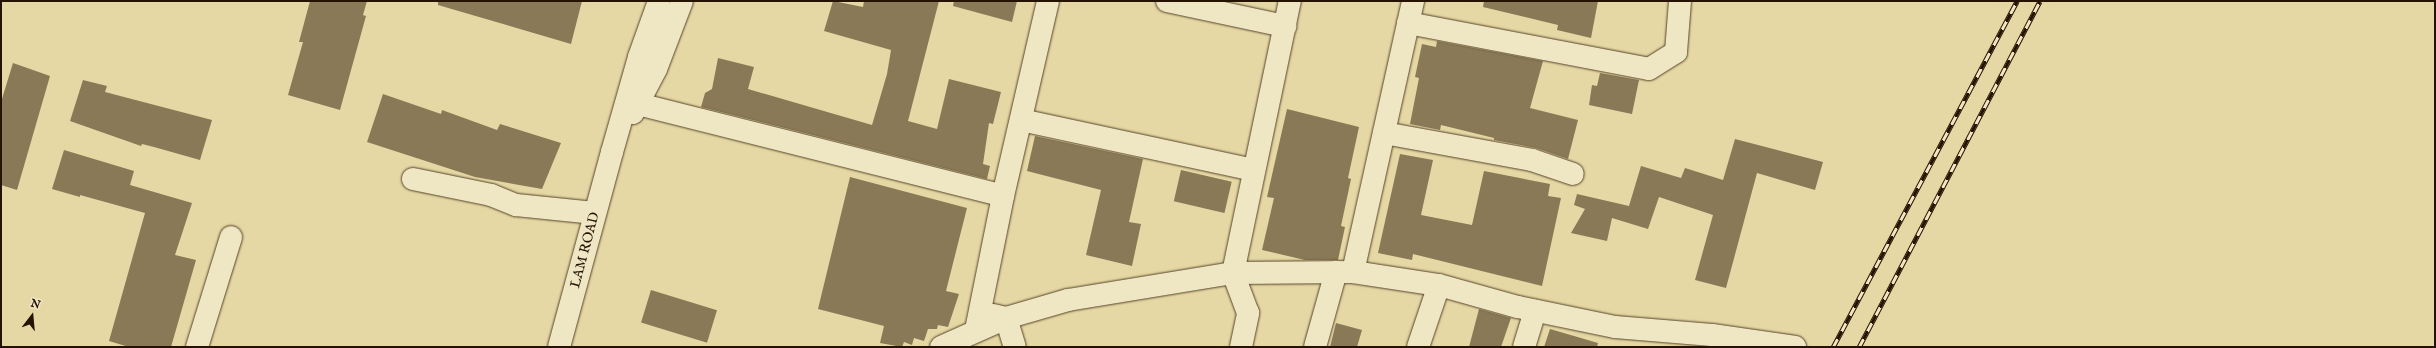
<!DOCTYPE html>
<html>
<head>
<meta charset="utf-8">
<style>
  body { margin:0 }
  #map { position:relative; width:2436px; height:348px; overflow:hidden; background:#e6d8a4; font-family:"IM FELL English",serif }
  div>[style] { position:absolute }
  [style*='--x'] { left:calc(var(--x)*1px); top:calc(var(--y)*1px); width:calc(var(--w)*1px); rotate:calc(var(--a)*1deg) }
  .building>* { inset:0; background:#897956; transform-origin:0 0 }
  .roads { filter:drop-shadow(0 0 1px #55442a) drop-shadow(0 0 1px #55442a) }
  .street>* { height:22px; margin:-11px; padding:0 11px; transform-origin:11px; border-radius:11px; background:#efe6c4 }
  .secondary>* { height:22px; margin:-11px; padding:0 11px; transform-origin:11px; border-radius:11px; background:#efe6c4 }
  .rail>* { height:4.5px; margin-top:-2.25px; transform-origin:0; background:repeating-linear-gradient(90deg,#efe6c4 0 9px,#251201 0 18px); box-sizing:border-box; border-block:1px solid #251201 }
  span { translate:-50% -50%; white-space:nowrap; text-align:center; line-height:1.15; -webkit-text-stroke:3px #efe6c4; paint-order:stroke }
  .street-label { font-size:14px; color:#251201 }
  .frame { position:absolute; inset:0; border:2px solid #251201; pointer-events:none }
  .north { position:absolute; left:12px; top:296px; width:40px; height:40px; -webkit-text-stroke:3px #efe6c4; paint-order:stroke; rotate:16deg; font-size:11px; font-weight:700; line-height:16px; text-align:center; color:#251201 }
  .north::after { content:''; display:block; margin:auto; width:14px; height:18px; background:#251201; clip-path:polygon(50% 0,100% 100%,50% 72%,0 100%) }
</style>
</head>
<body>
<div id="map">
  <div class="building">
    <i style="clip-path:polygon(310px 1px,367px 1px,363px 15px,366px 16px,340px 110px,288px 95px,303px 42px,299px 42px)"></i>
    <i style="clip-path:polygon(438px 1px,582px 1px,571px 44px,438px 5px)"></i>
    <i style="clip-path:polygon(833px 1px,863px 7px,864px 1px,939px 1px,908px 121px,937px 129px,949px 79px,1001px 92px,993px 124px,989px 123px,983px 164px,990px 166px,987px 179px,701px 107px,705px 93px,712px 89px,718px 58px,754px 67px,748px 89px,872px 125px,887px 74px,891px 50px,824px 31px)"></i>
    <i style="clip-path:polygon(954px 1px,1017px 1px,1012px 22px,953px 6px)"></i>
    <i style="clip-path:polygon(1484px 1px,1598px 1px,1591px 38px,1557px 30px,1558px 25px,1483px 7px)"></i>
    <i style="clip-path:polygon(1437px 41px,1543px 61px,1530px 108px,1578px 120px,1568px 159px,1536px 148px,1494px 140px,1494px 138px,1441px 125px,1440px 130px,1410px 124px,1419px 78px,1415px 77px,1422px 44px,1436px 47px)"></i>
    <i style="clip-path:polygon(13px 63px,50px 76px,17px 190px,1px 185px,1px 102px)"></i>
    <i style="clip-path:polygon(1600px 73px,1639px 80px,1632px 114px,1589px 105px,1592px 85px,1597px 86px)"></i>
    <i style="clip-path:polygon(83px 80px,107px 86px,105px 92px,212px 120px,200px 160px,154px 147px,142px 144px,141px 146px,70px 121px)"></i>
    <i style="clip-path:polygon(383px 94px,441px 114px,442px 110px,497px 130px,500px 124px,561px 143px,542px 189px,475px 177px,367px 142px)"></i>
    <i style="clip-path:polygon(1287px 109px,1359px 127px,1348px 178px,1351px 179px,1341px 226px,1345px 227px,1338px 260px,1305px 260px,1262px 250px,1274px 198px,1267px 197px)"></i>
    <i style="clip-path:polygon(1035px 136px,1143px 159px,1129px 222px,1141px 224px,1132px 266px,1086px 255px,1101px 190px,1027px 171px)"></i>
    <i style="clip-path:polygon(1735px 139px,1823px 162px,1815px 190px,1757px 173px,1726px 288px,1695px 280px,1713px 215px,1659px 197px,1648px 229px,1612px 218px,1607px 241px,1571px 233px,1585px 209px,1574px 205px,1577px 194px,1629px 206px,1641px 166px,1681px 178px,1685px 168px,1723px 180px)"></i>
    <i style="clip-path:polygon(64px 150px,134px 171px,130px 185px,192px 203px,175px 255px,196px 260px,171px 347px,129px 347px,109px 341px,145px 213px,80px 195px,80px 197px,52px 189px)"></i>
    <i style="clip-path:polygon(1400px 154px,1433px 160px,1421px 215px,1472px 225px,1484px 171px,1550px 184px,1548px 196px,1561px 198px,1542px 286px,1413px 254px,1412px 260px,1378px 253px)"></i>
    <i style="left:1181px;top:170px;width:52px;height:32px;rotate:13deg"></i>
    <i style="clip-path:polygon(850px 177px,967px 208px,946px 291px,959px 294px,948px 327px,938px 325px,937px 329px,928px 329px,924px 341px,914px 338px,912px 345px,904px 342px,902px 347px,880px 343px,884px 326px,818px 309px)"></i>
    <i style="left:651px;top:290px;width:69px;height:34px;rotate:17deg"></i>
    <i style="clip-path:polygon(1479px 309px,1511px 318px,1501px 347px,1469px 347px)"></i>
    <i style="clip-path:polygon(1336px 323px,1362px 330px,1357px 347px,1330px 347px)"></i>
    <i style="clip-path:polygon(1550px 329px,1598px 343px,1597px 347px,1544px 347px)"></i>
  </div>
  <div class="roads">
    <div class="street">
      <i style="--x:1167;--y:1;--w:121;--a:12"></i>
      <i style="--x:1408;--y:23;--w:245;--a:10.8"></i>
      <i style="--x:1649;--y:69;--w:32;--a:-32"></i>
      <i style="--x:1676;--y:52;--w:51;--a:-85.5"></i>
      <i style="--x:638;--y:104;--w:376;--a:14.1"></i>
      <i style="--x:1021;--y:120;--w:238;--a:12.1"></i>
      <i style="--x:1384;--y:133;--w:150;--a:10.3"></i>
      <i style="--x:1532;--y:160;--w:43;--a:18.9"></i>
      <i style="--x:413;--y:179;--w:80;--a:11.6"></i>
      <i style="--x:491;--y:195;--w:27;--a:22"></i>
      <i style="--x:516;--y:205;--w:79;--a:5.8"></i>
      <i style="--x:1353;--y:272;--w:278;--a:-77.5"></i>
      <i style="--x:993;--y:315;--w:13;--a:13"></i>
      <i style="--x:1006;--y:318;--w:30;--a:73"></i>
      <i style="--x:976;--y:330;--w:137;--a:-78.6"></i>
      <i style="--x:1003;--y:196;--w:200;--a:-77"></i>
      <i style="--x:197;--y:347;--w:115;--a:-72.8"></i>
      <i style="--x:941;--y:347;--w:71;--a:-24"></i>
      <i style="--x:1006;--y:318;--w:65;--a:-16.2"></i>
      <i style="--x:1068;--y:300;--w:167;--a:-9.3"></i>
      <i style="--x:1233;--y:273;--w:120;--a:-0.5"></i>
      <i style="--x:1353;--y:272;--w:87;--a:8.6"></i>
      <i style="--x:1439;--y:285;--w:82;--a:15.6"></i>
      <i style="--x:1518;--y:307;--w:99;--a:11.7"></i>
      <i style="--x:1615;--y:327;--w:97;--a:4.7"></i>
      <i style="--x:1712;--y:335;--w:84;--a:8.2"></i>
      <i style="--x:1241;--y:347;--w:35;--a:-78"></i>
      <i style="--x:1248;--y:313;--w:43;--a:-110.6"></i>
      <i style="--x:1233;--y:273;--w:278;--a:-78.2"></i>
      <i style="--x:1315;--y:347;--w:78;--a:-74.4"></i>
      <i style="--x:1418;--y:347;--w:65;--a:-71.3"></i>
      <i style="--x:1524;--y:347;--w:38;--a:-73"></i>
    </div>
    <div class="secondary">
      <i style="--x:633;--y:113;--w:50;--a:-62.4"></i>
      <i style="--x:656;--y:69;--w:73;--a:-69.1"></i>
      <i style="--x:559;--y:347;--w:202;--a:-74.8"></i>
      <i style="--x:612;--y:152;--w:99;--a:-74.1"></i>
      <i style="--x:639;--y:57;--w:59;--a:-70.3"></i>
    </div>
  </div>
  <div class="rail">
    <i style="--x:1833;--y:347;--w:392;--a:-62"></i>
    <i style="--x:1859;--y:347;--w:390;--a:-62.4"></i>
  </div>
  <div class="street-label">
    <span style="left:585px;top:250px;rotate:-75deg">LAM ROAD</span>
  </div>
  <div class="frame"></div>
  <div class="north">N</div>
</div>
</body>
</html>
